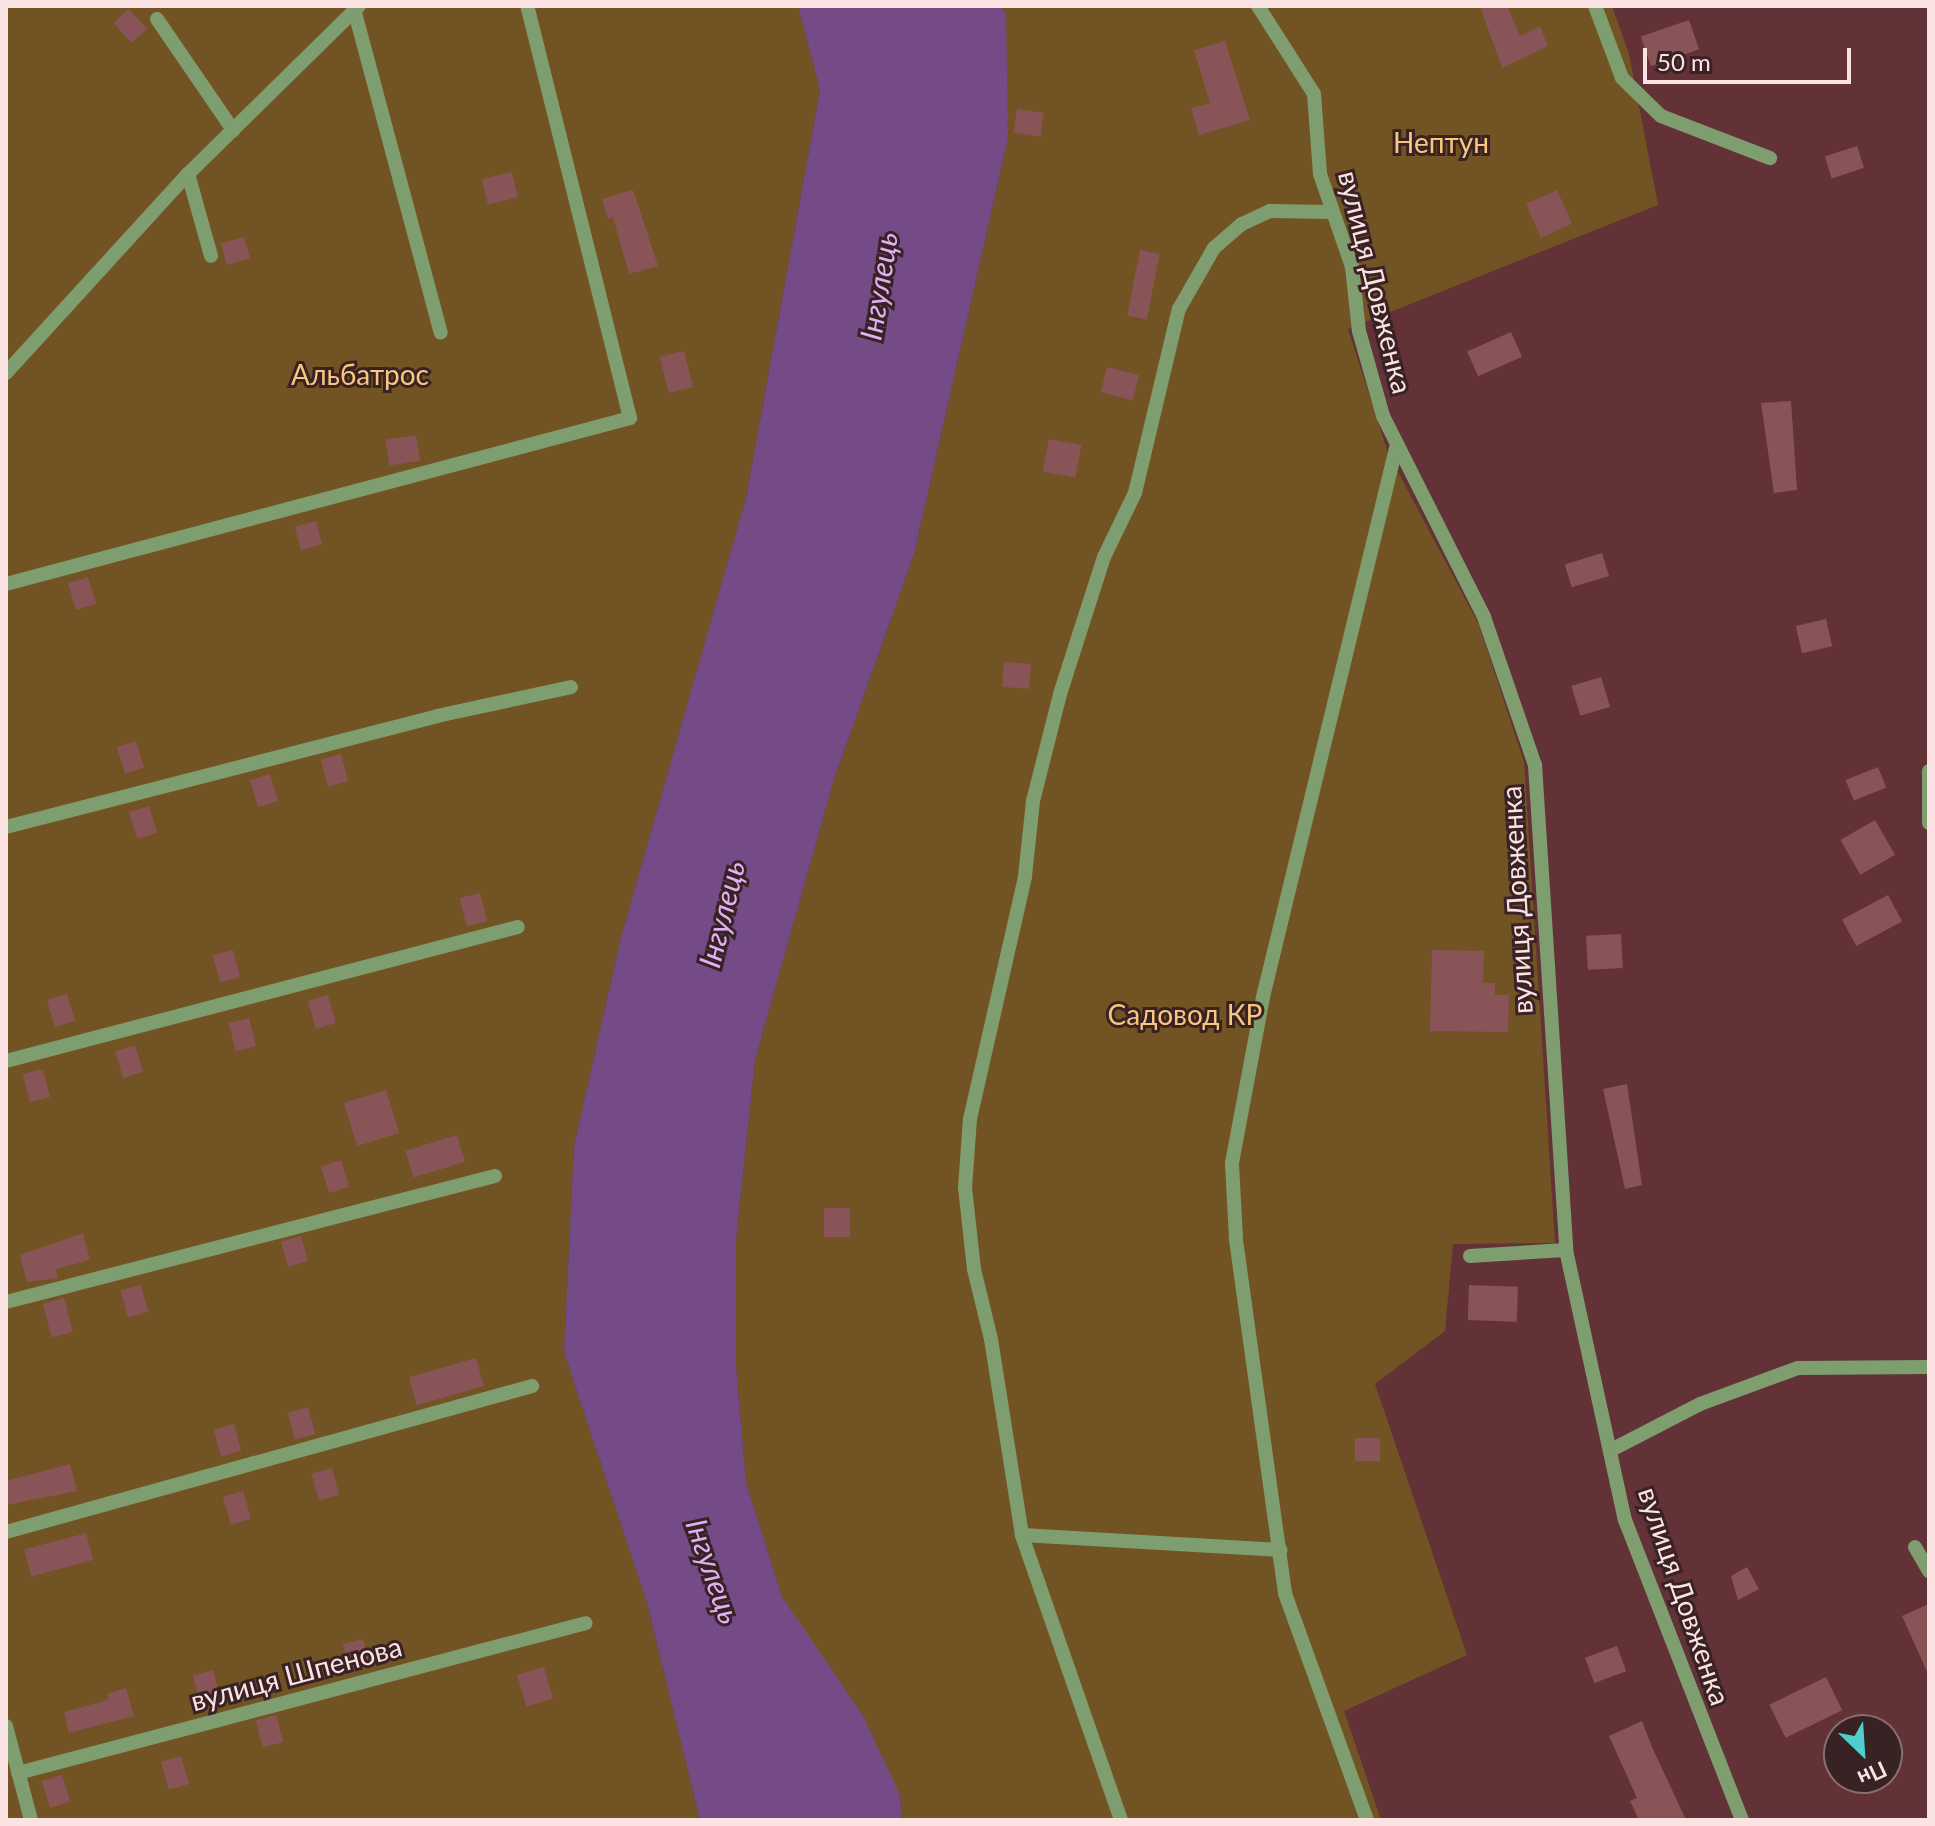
<!DOCTYPE html>
<html>
<head>
<meta charset="utf-8">
<style>
  body { margin:0 }
  #map { position:relative; width:1935px; height:1826px; overflow:hidden; background:#633237; font-family:Lato,sans-serif }
  div>[style] { position:absolute }
  [style*='--x'] { left:calc(var(--x)*1px); top:calc(var(--y)*1px); width:calc(var(--w)*1px); rotate:calc(var(--a)*1deg) }
  .green>* { inset:0; background:#725324 }
  .water>* { inset:0; background:#744b86 }
  .building>* { inset:0; background:#895458; transform-origin:0 0 }
  .minor>* { height:14px; margin:-7px; padding:0 7px; transform-origin:7px; border-radius:7px; background:#7f9e70 }
  span { translate:-50% -50%; white-space:nowrap; text-align:center; line-height:1.15; -webkit-text-stroke:6px #392224; paint-order:stroke }
  .park-label { font-size:28px; color:#f9c67e }
  .street-label { font-size:28px; color:#fbe2e3 }
  .water-label { font-size:30px; color:#dfb0f4; font-style:italic }
  .frame { position:absolute; inset:0; border:8px solid #fbe2e3; pointer-events:none }
  .north { position:absolute; left:1823px; top:1714px; width:80px; height:80px; box-sizing:border-box; background:#392224; border:2px solid #876f70; border-radius:50%; rotate:155deg; font-size:22px; font-weight:700; line-height:32px; text-align:center; color:#fbe2e3 }
  .north::after { content:''; display:block; margin:auto; width:28px; height:36px; background:#52cdcd; clip-path:polygon(50% 0,100% 100%,50% 72%,0 100%) }
  .scale { position:absolute; left:1643px; top:48px; width:208px; height:36px; box-sizing:border-box; border:4px solid #fbe2e3; border-top:0; padding-left:10px; font-size:24px; line-height:28px; white-space:nowrap; color:#fbe2e3; -webkit-text-stroke:6px #392224; paint-order:stroke }
</style>
</head>
<body>
<div id="map">
  <div class="green">
    <i style="clip-path:polygon(6px 6px,798px 6px,820px 90px,746px 498px,621px 937px,574px 1146px,564px 1352px,646px 1599px,700px 1820px,6px 1820px)"></i>
    <i style="clip-path:polygon(1001px 6px,1612px 6px,1629px 54px,1658px 205px,1348px 329px,1388px 453px,1479px 625px,1524px 762px,1555px 1243px,1453px 1244px,1445px 1331px,1375px 1384px,1467px 1655px,1344px 1711px,1381px 1820px,902px 1820px,900px 1795px,782px 1597px,746px 1482px,736px 1367px,736px 1239px,755px 1060px,834px 779px,914px 554px,1008px 138px)"></i>
  </div>
  <div class="water">
    <i style="clip-path:polygon(798px 6px,1001px 6px,1006px 14px,1008px 138px,914px 554px,834px 779px,755px 1060px,736px 1239px,736px 1367px,746px 1482px,782px 1597px,862px 1714px,900px 1795px,902px 1820px,700px 1820px,646px 1599px,564px 1352px,574px 1146px,621px 937px,746px 498px,820px 90px)"></i>
  </div>
  <div class="building">
    <i style="clip-path:polygon(1480px 6px,1507px 6px,1520px 36px,1540px 26px,1548px 46px,1502px 68px)"></i>
    <i style="left:129px;top:9px;width:27px;height:21px;rotate:48deg"></i>
    <i style="left:1689px;top:20px;width:31px;height:51px;rotate:71deg"></i>
    <i style="clip-path:polygon(1225px 41px,1250px 120px,1199px 135px,1191px 108px,1210px 103px,1194px 50px)"></i>
    <i style="left:1017px;top:109px;width:27px;height:24px;rotate:8deg"></i>
    <i style="left:1857px;top:146px;width:23px;height:34px;rotate:72deg"></i>
    <i style="left:512px;top:172px;width:26px;height:31px;rotate:77deg"></i>
    <i style="clip-path:polygon(633px 190px,658px 266px,629px 274px,613px 217px,608px 219px,602px 199px)"></i>
    <i style="left:1557px;top:190px;width:37px;height:34px;rotate:66deg"></i>
    <i style="left:244px;top:237px;width:22px;height:24px;rotate:74deg"></i>
    <i style="left:1140px;top:250px;width:20px;height:67px;rotate:11deg"></i>
    <i style="left:1511px;top:332px;width:27px;height:48px;rotate:66deg"></i>
    <i style="left:684px;top:351px;width:37px;height:25px;rotate:76deg"></i>
    <i style="left:1107px;top:367px;width:33px;height:26px;rotate:14deg"></i>
    <i style="clip-path:polygon(1791px 401px,1797px 490px,1774px 493px,1761px 403px)"></i>
    <i style="left:416px;top:435px;width:26px;height:31px;rotate:81deg"></i>
    <i style="left:1049px;top:439px;width:33px;height:33px;rotate:11deg"></i>
    <i style="left:316px;top:521px;width:24px;height:22px;rotate:75deg"></i>
    <i style="left:1602px;top:553px;width:24px;height:39px;rotate:73deg"></i>
    <i style="left:88px;top:577px;width:28px;height:21px;rotate:73deg"></i>
    <i style="left:1826px;top:619px;width:28px;height:31px;rotate:77deg"></i>
    <i style="left:1004px;top:662px;width:27px;height:25px;rotate:4deg"></i>
    <i style="left:1601px;top:677px;width:31px;height:31px;rotate:73deg"></i>
    <i style="left:136px;top:741px;width:28px;height:20px;rotate:73deg"></i>
    <i style="left:341px;top:754px;width:28px;height:21px;rotate:75deg"></i>
    <i style="left:1878px;top:767px;width:22px;height:35px;rotate:68deg"></i>
    <i style="left:270px;top:774px;width:28px;height:21px;rotate:73deg"></i>
    <i style="left:149px;top:806px;width:28px;height:21px;rotate:73deg"></i>
    <i style="left:1875px;top:820px;width:40px;height:40px;rotate:60deg"></i>
    <i style="left:480px;top:893px;width:29px;height:21px;rotate:76deg"></i>
    <i style="left:1888px;top:895px;width:30px;height:52px;rotate:62deg"></i>
    <i style="left:1621px;top:934px;width:34px;height:35px;rotate:87deg"></i>
    <i style="left:233px;top:950px;width:28px;height:21px;rotate:75deg"></i>
    <i style="clip-path:polygon(1432px 950px,1484px 951px,1483px 983px,1495px 983px,1495px 995px,1509px 995px,1508px 1032px,1430px 1031px)"></i>
    <i style="left:67px;top:994px;width:28px;height:21px;rotate:73deg"></i>
    <i style="left:328px;top:995px;width:29px;height:21px;rotate:74deg"></i>
    <i style="left:249px;top:1018px;width:29px;height:21px;rotate:76deg"></i>
    <i style="left:135px;top:1045px;width:28px;height:21px;rotate:73deg"></i>
    <i style="left:43px;top:1069px;width:29px;height:21px;rotate:76deg"></i>
    <i style="clip-path:polygon(1627px 1084px,1642px 1185px,1625px 1189px,1603px 1089px)"></i>
    <i style="left:386px;top:1090px;width:45px;height:44px;rotate:73deg"></i>
    <i style="left:457px;top:1135px;width:28px;height:54px;rotate:73deg"></i>
    <i style="left:341px;top:1160px;width:28px;height:21px;rotate:73deg"></i>
    <i style="left:850px;top:1208px;width:29px;height:26px;rotate:90deg"></i>
    <i style="clip-path:polygon(83px 1233px,90px 1260px,56px 1269px,58px 1278px,27px 1282px,20px 1255px)"></i>
    <i style="left:301px;top:1236px;width:26px;height:21px;rotate:74deg"></i>
    <i style="left:141px;top:1285px;width:28px;height:21px;rotate:75deg"></i>
    <i style="left:1469px;top:1285px;width:49px;height:35px;rotate:2deg"></i>
    <i style="left:64px;top:1298px;width:35px;height:22px;rotate:75deg"></i>
    <i style="left:476px;top:1358px;width:29px;height:70px;rotate:74deg"></i>
    <i style="left:308px;top:1407px;width:28px;height:21px;rotate:75deg"></i>
    <i style="left:234px;top:1424px;width:28px;height:21px;rotate:75deg"></i>
    <i style="left:1355px;top:1438px;width:25px;height:23px"></i>
    <i style="clip-path:polygon(70px 1464px,77px 1491px,6px 1505px,6px 1481px)"></i>
    <i style="left:332px;top:1468px;width:28px;height:21px;rotate:75deg"></i>
    <i style="left:243px;top:1491px;width:29px;height:21px;rotate:74deg"></i>
    <i style="left:86px;top:1533px;width:28px;height:64px;rotate:75deg"></i>
    <i style="clip-path:polygon(1747px 1567px,1759px 1589px,1738px 1600px,1731px 1576px)"></i>
    <i style="clip-path:polygon(1929px 1604px,1929px 1676px,1902px 1616px)"></i>
    <i style="left:363px;top:1639px;width:29px;height:21px;rotate:76deg"></i>
    <i style="left:1617px;top:1646px;width:27px;height:34px;rotate:70deg"></i>
    <i style="left:544px;top:1667px;width:33px;height:28px;rotate:74deg"></i>
    <i style="left:213px;top:1670px;width:28px;height:21px;rotate:75deg"></i>
    <i style="left:1826px;top:1677px;width:37px;height:63px;rotate:64deg"></i>
    <i style="clip-path:polygon(126px 1688px,134px 1716px,69px 1733px,64px 1712px,108px 1700px,107px 1694px)"></i>
    <i style="left:276px;top:1715px;width:28px;height:21px;rotate:75deg"></i>
    <i style="clip-path:polygon(1642px 1721px,1652px 1747px,1686px 1820px,1639px 1820px,1630px 1801px,1637px 1798px,1609px 1736px)"></i>
    <i style="left:181px;top:1756px;width:29px;height:21px;rotate:74deg"></i>
    <i style="left:62px;top:1775px;width:28px;height:21px;rotate:73deg"></i>
  </div>
  <div class="minor">
    <i style="--x:1258;--y:6;--w:104;--a:57.5"></i>
    <i style="--x:1314;--y:94;--w:80;--a:85.7"></i>
    <i style="--x:1320;--y:174;--w:98;--a:71"></i>
    <i style="--x:1352;--y:267;--w:64;--a:83.8"></i>
    <i style="--x:1359;--y:331;--w:88;--a:74.2"></i>
    <i style="--x:1383;--y:416;--w:225;--a:63.3"></i>
    <i style="--x:1484;--y:617;--w:157;--a:71"></i>
    <i style="--x:1535;--y:765;--w:486;--a:86.3"></i>
    <i style="--x:1566;--y:1250;--w:276;--a:77.7"></i>
    <i style="--x:1625;--y:1520;--w:322;--a:68.7"></i>
    <i style="--x:1595;--y:6;--w:77;--a:69.4"></i>
    <i style="--x:1622;--y:78;--w:54;--a:44.3"></i>
    <i style="--x:1661;--y:116;--w:117;--a:21.1"></i>
    <i style="--x:354;--y:9;--w:335;--a:75"></i>
    <i style="--x:157;--y:19;--w:135;--a:55.6"></i>
    <i style="--x:188;--y:174;--w:85;--a:74.3"></i>
    <i style="--x:6;--y:373;--w:270;--a:-47.6"></i>
    <i style="--x:188;--y:174;--w:240;--a:-44.5"></i>
    <i style="--x:6;--y:584;--w:646;--a:-14.9"></i>
    <i style="--x:630;--y:418;--w:425;--a:-104"></i>
    <i style="--x:1929;--y:771;--w:52;--a:90"></i>
    <i style="--x:6;--y:827;--w:445;--a:-14.4"></i>
    <i style="--x:437;--y:716;--w:137;--a:-12.2"></i>
    <i style="--x:6;--y:1061;--w:529;--a:-14.67"></i>
    <i style="--x:1470;--y:1256;--w:96;--a:-3.6"></i>
    <i style="--x:6;--y:1302;--w:505;--a:-14.45"></i>
    <i style="--x:1613;--y:1449;--w:98;--a:-27.3"></i>
    <i style="--x:1700;--y:1404;--w:104;--a:-20.2"></i>
    <i style="--x:1798;--y:1368;--w:131;--a:-0.4"></i>
    <i style="--x:6;--y:1532;--w:546;--a:-15.51"></i>
    <i style="--x:1022;--y:1535;--w:259;--a:3.3"></i>
    <i style="--x:1915;--y:1547;--w:28;--a:60"></i>
    <i style="--x:6;--y:1726;--w:97;--a:75.1"></i>
    <i style="--x:18;--y:1773;--w:587;--a:-14.79"></i>
    <i style="--x:1121;--y:1820;--w:302;--a:-109.2"></i>
    <i style="--x:1022;--y:1535;--w:198;--a:-99"></i>
    <i style="--x:991;--y:1339;--w:72;--a:-103.7"></i>
    <i style="--x:974;--y:1269;--w:81;--a:-96.3"></i>
    <i style="--x:965;--y:1188;--w:69;--a:-85.9"></i>
    <i style="--x:970;--y:1119;--w:249;--a:-77.2"></i>
    <i style="--x:1025;--y:876;--w:75;--a:-83.9"></i>
    <i style="--x:1033;--y:801;--w:110;--a:-75.8"></i>
    <i style="--x:1060;--y:694;--w:144;--a:-72.2"></i>
    <i style="--x:1104;--y:557;--w:71;--a:-64.2"></i>
    <i style="--x:1135;--y:493;--w:189;--a:-76.6"></i>
    <i style="--x:1179;--y:309;--w:70;--a:-60.2"></i>
    <i style="--x:1214;--y:248;--w:37;--a:-41"></i>
    <i style="--x:1242;--y:224;--w:31;--a:-25"></i>
    <i style="--x:1270;--y:211;--w:62;--a:0.9"></i>
    <i style="--x:1367;--y:1820;--w:241;--a:-109.9"></i>
    <i style="--x:1285;--y:1593;--w:358;--a:-97.9"></i>
    <i style="--x:1236;--y:1238;--w:75;--a:-93.1"></i>
    <i style="--x:1232;--y:1163;--w:169;--a:-79.4"></i>
    <i style="--x:1263;--y:997;--w:565;--a:-76.38"></i>
  </div>
  <div class="park-label">
    <span style="left:1441px;top:142px">Нептун</span>
    <span style="left:360px;top:374px">Альбатрос</span>
    <span style="left:1185px;top:1014px">Садовод КР</span>
  </div>
  <div class="street-label">
    <span style="left:1376px;top:282px;rotate:76deg">вулиця Довженка</span>
    <span style="left:1516px;top:900px;rotate:-93deg">вулиця Довженка</span>
    <span style="left:1685px;top:1596px;rotate:71deg">вулиця Довженка</span>
    <span style="left:296px;top:1673px;rotate:-15deg">вулиця Шпенова</span>
  </div>
  <div class="water-label">
    <span style="left:878px;top:286px;rotate:-81deg">Інгулець</span>
    <span style="left:721px;top:914px;rotate:-76deg">Інгулець</span>
    <span style="left:714px;top:1571px;rotate:71deg">Інгулець</span>
  </div>
  <div class="frame"></div>
  <div class="north">Пн</div>
  <div class="scale">50 m</div>
</div>
</body>
</html>
